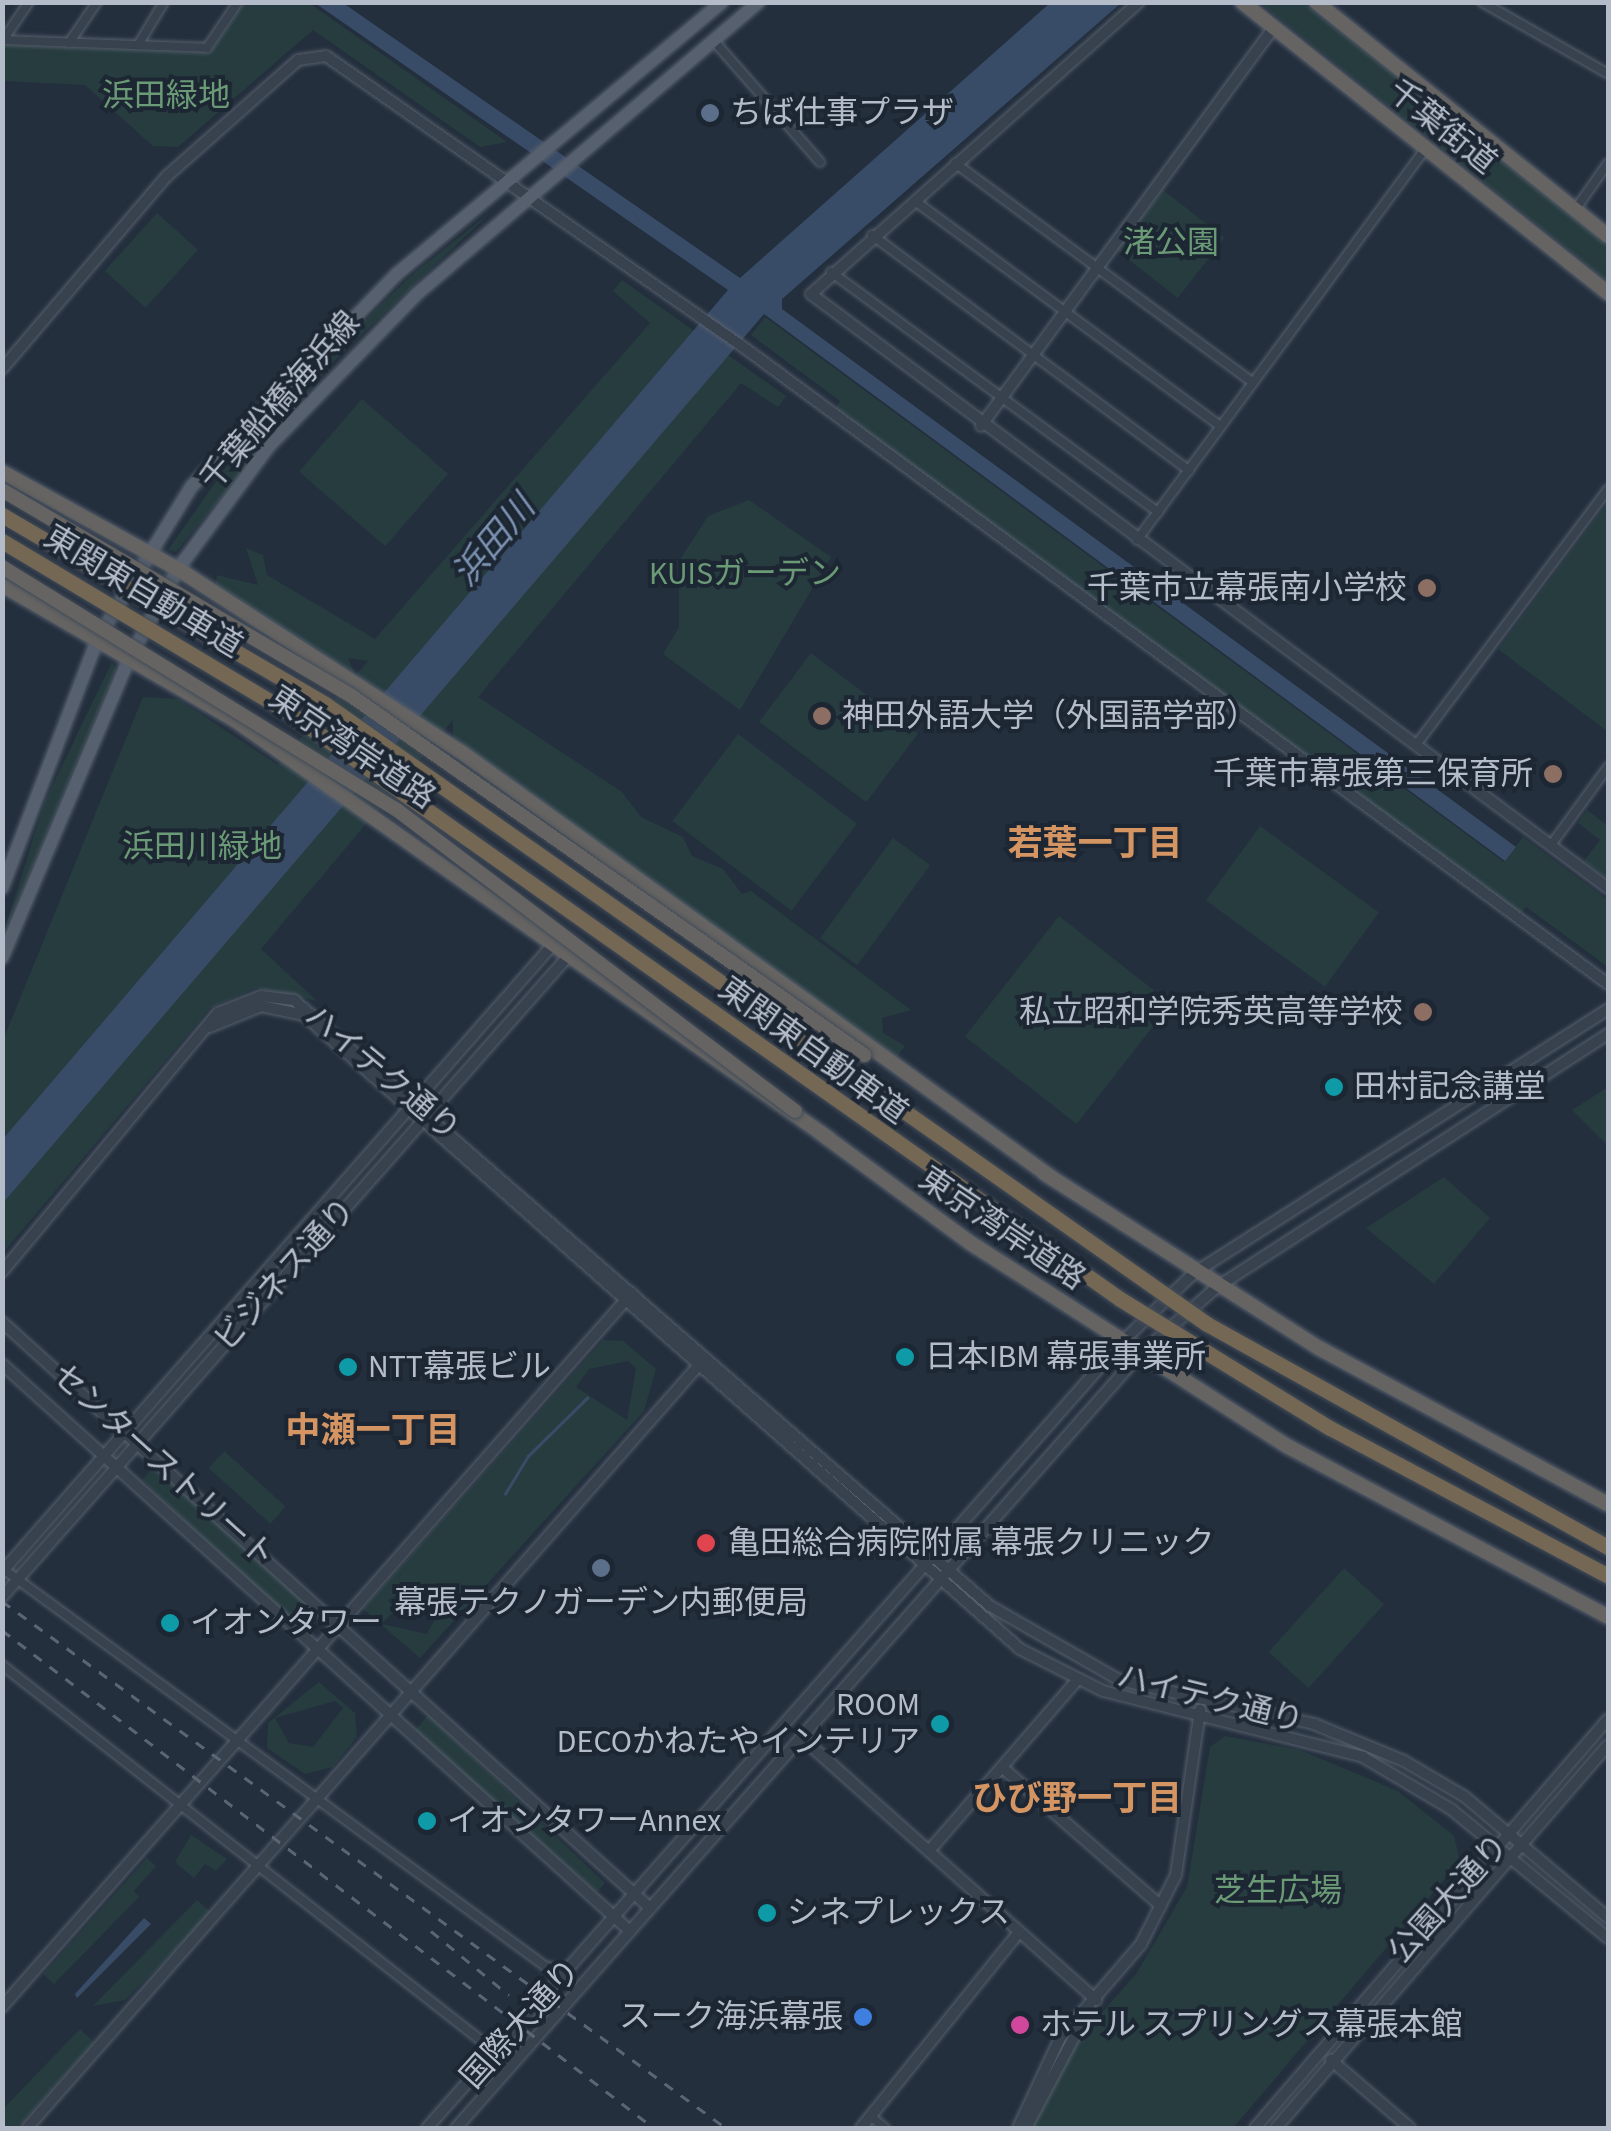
<!DOCTYPE html>
<html>
<head>
<meta charset="utf-8">
<style>
  body { margin:0 }
  #map { position:relative; width:1611px; height:2131px; overflow:hidden; background:#242f3e; font-family:"Source Sans 3","Noto Sans JP",sans-serif }
  div>[style] { position:absolute }
  [style*='--x'] { left:calc(var(--x)*1px); top:calc(var(--y)*1px); width:calc(var(--w)*1px); rotate:calc(var(--a)*1deg) }
  .green>* { inset:0; background:#263c3f; transform-origin:0 0 }
  .water>* { inset:0; background:#394c67 }
  .stream>* { height:2.5px; margin:-1.25px; padding:0 1.25px; transform-origin:1.25px; border-radius:1.25px; background:#394c67 }
  .roads { filter:drop-shadow(0 0 2px #565f6c) drop-shadow(0 0 2px #565f6c) }
  .minor>* { height:8px; margin:-4px; padding:0 4px; transform-origin:4px; border-radius:4px; background:#38414e }
  .tertiary>* { height:10px; margin:-5px; padding:0 5px; transform-origin:5px; border-radius:5px; background:#38414e }
  .primary>* { height:12px; margin:-6px; padding:0 6px; transform-origin:6px; border-radius:6px; background:#56606e }
  .trunk>* { height:14px; margin:-7px; padding:0 7px; transform-origin:7px; border-radius:7px; background:#656462 }
  .rail>* { height:2.5px; margin-top:-1.25px; transform-origin:0; background:repeating-linear-gradient(90deg,#5a6575 0 10px,transparent 0 20px) }
  .bridges { filter:drop-shadow(0 0 2px #434c59) drop-shadow(0 0 2px #434c59) }
  .trunk-bridge>* { height:14px; margin:-7px; padding:0 7px; transform-origin:7px; border-radius:7px; background:#656462 }
  .motorway-bridge>* { height:15px; margin:-7.5px; padding:0 7.5px; transform-origin:7.5px; border-radius:7.5px; background:#746855 }
  .dots>* { width:28px; height:28px; translate:-50% -50%; box-sizing:border-box; border:5px solid #1d2633; border-radius:50% }
  span { translate:-50% -50%; white-space:nowrap; text-align:center; line-height:1.15; -webkit-text-stroke:8px #1d2633; paint-order:stroke }
  .park-label { font-size:32px; color:#6b9a76 }
  .poi-label { font-size:32px; color:#b4bcc9 }
  .left { translate:0 -50%; text-align:left }
  .right { translate:-100% -50%; text-align:right }
  .street-label { font-size:32px; color:#b4bcc9 }
  .water-label { font-size:35px; color:#7c92b1; font-style:italic }
  .neighbourhood-label { font-size:35px; color:#d59563; font-weight:700 }
  .frame { position:absolute; inset:0; border:5px solid #b4bcc9; pointer-events:none }
</style>
</head>
<body>
<div id="map">
  <div class="green">
    <i style="clip-path:polygon(245px 3px,309px 3px,507px 142px,480px 147px,313px 30px,178px 147px,153px 146px,85px 85px,3px 81px,3px 45px,210px 53px)"></i>
    <i style="clip-path:polygon(1260px 3px,1303px 3px,1576px 220px,1608px 246px,1608px 281px)"></i>
    <i style="left:1163px;top:190px;width:78px;height:76px;rotate:38deg"></i>
    <i style="clip-path:polygon(492px 211px,332px 363px,176px 552px,168px 550px,252px 430px,413px 274px)"></i>
    <i style="left:157px;top:213px;width:55px;height:78px;rotate:42deg"></i>
    <i style="clip-path:polygon(622px 280px,786px 396px,778px 407px,741px 383px,478px 697px,622px 792px,641px 817px,683px 837px,692px 856px,723px 869px,742px 894px,751px 891px,911px 1010px,882px 1018px,883px 1033px,905px 1046px,897px 1057px,453px 741px,453px 720px,261px 949px,317px 1001px,256px 988px,210px 1008px,3px 1253px,3px 1040px,143px 697px,178px 699px,278px 765px,368px 661px,348px 658px,355px 674px,216px 584px,217px 575px,258px 585px,246px 548px,263px 555px,267px 575px,375px 639px,650px 323px,613px 291px)"></i>
    <i style="clip-path:polygon(765px 317px,1504px 862px,1523px 837px,1608px 900px,1608px 967px,1526px 907px,1520px 914px,835px 409px,840px 401px,751px 335px)"></i>
    <i style="left:362px;top:399px;width:114px;height:96px;rotate:41deg"></i>
    <i style="clip-path:polygon(749px 500px,831px 557px,740px 710px,663px 654px,679px 627px,679px 561px,708px 516px)"></i>
    <i style="clip-path:polygon(1608px 502px,1608px 732px,1498px 649px)"></i>
    <i style="left:811px;top:653px;width:134px;height:86px;rotate:37deg"></i>
    <i style="clip-path:polygon(112px 662px,116px 669px,3px 935px,45px 801px)"></i>
    <i style="left:738px;top:734px;width:149px;height:109px;rotate:37deg"></i>
    <i style="clip-path:polygon(1587px 810px,1608px 826px,1608px 879px,1584px 861px,1600px 840px,1578px 823px)"></i>
    <i style="left:1260px;top:826px;width:147px;height:92px;rotate:36deg"></i>
    <i style="left:893px;top:838px;width:46px;height:124px;rotate:36deg"></i>
    <i style="left:1059px;top:916px;width:142px;height:153px;rotate:38deg"></i>
    <i style="clip-path:polygon(1608px 1087px,1608px 1146px,1572px 1110px)"></i>
    <i style="clip-path:polygon(1444px 1177px,1490px 1218px,1434px 1284px,1366px 1228px)"></i>
    <i style="clip-path:polygon(evenodd,603px 1340px,623px 1341px,656px 1369px,644px 1411px,420px 1658px,363px 1609px,603px 1340px,628px 1361px,636px 1368px,627px 1420px,576px 1387px,589px 1369px,628px 1361px,603px 1340px,407px 1591px,438px 1613px,427px 1634px,382px 1624px,395px 1610px,388px 1600px,407px 1591px)"></i>
    <i style="left:224px;top:1451px;width:83px;height:23px;rotate:42deg"></i>
    <i style="clip-path:polygon(154px 1466px,310px 1607px,295px 1624px,142px 1480px)"></i>
    <i style="left:1344px;top:1568px;width:54px;height:113px;rotate:42deg"></i>
    <i style="clip-path:polygon(evenodd,319px 1682px,355px 1713px,357px 1737px,333px 1767px,305px 1774px,267px 1748px,268px 1723px,319px 1682px,335px 1701px,343px 1708px,313px 1747px,289px 1743px,275px 1718px,335px 1701px)"></i>
    <i style="clip-path:polygon(428px 1715px,605px 1883px,597px 1892px,414px 1732px)"></i>
    <i style="clip-path:polygon(1225px 1736px,1300px 1750px,1398px 1791px,1454px 1836px,1460px 1861px,1233px 2128px,1032px 2128px,1075px 2043px,1136px 1974px,1187px 1887px,1210px 1747px)"></i>
    <i style="clip-path:polygon(191px 1835px,227px 1859px,216px 1871px,205px 1864px,194px 1878px,175px 1862px)"></i>
    <i style="clip-path:polygon(147px 1858px,156px 1866px,134px 1891px,139px 1897px,54px 1984px,43px 1974px)"></i>
    <i style="clip-path:polygon(197px 1900px,212px 1913px,125px 2000px,93px 2006px)"></i>
    <i style="clip-path:polygon(80px 2029px,94px 2042px,17px 2128px,3px 2128px,3px 2109px)"></i>
  </div>
  <div class="water">
    <i style="clip-path:polygon(315px 3px,343px 3px,740px 278px,1050px 3px,1121px 3px,782px 299px,782px 309px,1516px 847px,1505px 861px,764px 314px,3px 1203px,3px 1139px,728px 290px)"></i>
    <i style="clip-path:polygon(144px 1918px,151px 1924px,77px 1998px,75px 1994px)"></i>
  </div>
  <div class="stream">
    <i style="--x:505;--y:1494;--w:44;--a:-58.8"></i>
    <i style="--x:528;--y:1456;--w:83;--a:-44.5"></i>
  </div>
  <div class="roads">
    <div class="minor">
      <i style="--x:1482;--y:2;--w:145;--a:29.7"></i>
      <i style="--x:2;--y:40;--w:205;--a:2.2"></i>
      <i style="--x:207;--y:48;--w:55;--a:-56"></i>
      <i style="--x:3;--y:40;--w:46;--a:-55.6"></i>
      <i style="--x:714;--y:41;--w:161;--a:48.8"></i>
      <i style="--x:69;--y:43;--w:50;--a:-55.7"></i>
      <i style="--x:138;--y:45;--w:50;--a:-58.8"></i>
      <i style="--x:955;--y:163;--w:370;--a:36.4"></i>
      <i style="--x:915;--y:201;--w:380;--a:36.4"></i>
      <i style="--x:1575;--y:210;--w:57;--a:-54.9"></i>
      <i style="--x:872;--y:235;--w:395;--a:36.6"></i>
      <i style="--x:831;--y:272;--w:406;--a:36.3"></i>
      <i style="--x:1137;--y:540;--w:485;--a:-53.6"></i>
      <i style="--x:1416;--y:745;--w:320;--a:-53.1"></i>
      <i style="--x:1551;--y:845;--w:97;--a:-53.8"></i>
      <i style="--x:2;--y:1568;--w:673;--a:36.24"></i>
      <i style="--x:545;--y:1966;--w:23;--a:13"></i>
      <i style="--x:2;--y:1665;--w:647;--a:38.09"></i>
      <i style="--x:870;--y:2116;--w:19;--a:39"></i>
    </div>
    <div class="tertiary">
      <i style="--x:1139;--y:2;--w:439;--a:138.3"></i>
      <i style="--x:811;--y:294;--w:994;--a:36.7"></i>
      <i style="--x:2;--y:369;--w:254;--a:-49.5"></i>
      <i style="--x:167;--y:176;--w:175;--a:-41.5"></i>
      <i style="--x:298;--y:60;--w:28;--a:-8"></i>
      <i style="--x:326;--y:56;--w:512;--a:34.9"></i>
      <i style="--x:746;--y:349;--w:1071;--a:36.38"></i>
      <i style="--x:981;--y:426;--w:495;--a:-53.7"></i>
      <i style="--x:210;--y:1027;--w:55;--a:-22.4"></i>
      <i style="--x:261;--y:1006;--w:44;--a:11.8"></i>
      <i style="--x:304;--y:1015;--w:956;--a:41.52"></i>
      <i style="--x:1020;--y:1649;--w:93;--a:26.8"></i>
      <i style="--x:1103;--y:1691;--w:268;--a:14.2"></i>
      <i style="--x:1363;--y:1757;--w:102;--a:30.6"></i>
      <i style="--x:1451;--y:1809;--w:203;--a:39.4"></i>
      <i style="--x:2;--y:1272;--w:337;--a:-50.2"></i>
      <i style="--x:218;--y:1013;--w:46;--a:-21.6"></i>
      <i style="--x:261;--y:996;--w:33;--a:7"></i>
      <i style="--x:294;--y:1000;--w:923;--a:41.05"></i>
      <i style="--x:990;--y:1606;--w:149;--a:29.8"></i>
      <i style="--x:1119;--y:1680;--w:200;--a:12.7"></i>
      <i style="--x:1314;--y:1724;--w:97;--a:22.3"></i>
      <i style="--x:1404;--y:1761;--w:71;--a:30.5"></i>
      <i style="--x:1465;--y:1797;--w:187;--a:40.2"></i>
      <i style="--x:2;--y:1322;--w:874;--a:42.12"></i>
      <i style="--x:2;--y:1364;--w:846;--a:42.08"></i>
      <i style="--x:2;--y:1572;--w:838;--a:-48.72"></i>
      <i style="--x:2;--y:1597;--w:858;--a:-48.54"></i>
      <i style="--x:802;--y:1738;--w:394;--a:41.7"></i>
      <i style="--x:1004;--y:1769;--w:208;--a:41.1"></i>
      <i style="--x:929;--y:1851;--w:225;--a:-49.1"></i>
      <i style="--x:2;--y:2007;--w:952;--a:-48.58"></i>
      <i style="--x:1331;--y:2060;--w:104;--a:40.7"></i>
      <i style="--x:27;--y:2128;--w:1015;--a:-48.63"></i>
      <i style="--x:427;--y:2128;--w:1048;--a:-48.52"></i>
      <i style="--x:1121;--y:1343;--w:101;--a:-43.8"></i>
      <i style="--x:1194;--y:1273;--w:491;--a:-32.5"></i>
      <i style="--x:456;--y:2128;--w:1032;--a:-48.54"></i>
      <i style="--x:1139;--y:1355;--w:103;--a:-41.1"></i>
      <i style="--x:1217;--y:1287;--w:466;--a:-32.9"></i>
      <i style="--x:861;--y:2128;--w:252;--a:-51.1"></i>
      <i style="--x:1018;--y:2128;--w:99;--a:-65"></i>
      <i style="--x:1060;--y:2038;--w:124;--a:-49.2"></i>
      <i style="--x:1141;--y:1944;--w:77;--a:-63.1"></i>
      <i style="--x:1176;--y:1875;--w:167;--a:-81.7"></i>
      <i style="--x:1026;--y:2128;--w:135;--a:-62.1"></i>
      <i style="--x:1255;--y:2128;--w:540;--a:-49.2"></i>
      <i style="--x:1276;--y:2128;--w:507;--a:-49.08"></i>
    </div>
    <div class="primary">
      <i style="--x:2;--y:888;--w:268;--a:-69"></i>
      <i style="--x:98;--y:638;--w:179;--a:-58.3"></i>
      <i style="--x:192;--y:486;--w:296;--a:-46"></i>
      <i style="--x:398;--y:273;--w:422;--a:-39.9"></i>
      <i style="--x:2;--y:958;--w:327;--a:-67"></i>
      <i style="--x:130;--y:657;--w:100;--a:-61.4"></i>
      <i style="--x:178;--y:569;--w:153;--a:-53.5"></i>
      <i style="--x:269;--y:446;--w:214;--a:-45.8"></i>
      <i style="--x:418;--y:293;--w:448;--a:-40.5"></i>
    </div>
    <div class="trunk">
      <i style="--x:1242;--y:2;--w:468;--a:38.5"></i>
      <i style="--x:1316;--y:2;--w:374;--a:38.7"></i>
      <i style="--x:2;--y:472;--w:201;--a:28.9"></i>
      <i style="--x:178;--y:569;--w:337;--a:32.9"></i>
      <i style="--x:461;--y:752;--w:729;--a:35.78"></i>
      <i style="--x:2;--y:585;--w:269;--a:30.1"></i>
      <i style="--x:235;--y:720;--w:726;--a:35.18"></i>
      <i style="--x:822;--y:1134;--w:182;--a:36.3"></i>
      <i style="--x:969;--y:1242;--w:378;--a:32.7"></i>
      <i style="--x:1287;--y:1446;--w:364;--a:28"></i>
      <i style="--x:1044;--y:1173;--w:326;--a:32.5"></i>
      <i style="--x:1319;--y:1348;--w:328;--a:28.4"></i>
    </div>
  </div>
  <div class="rail">
    <i style="--x:2;--y:1601;--w:895;--a:36.05"></i>
    <i style="--x:2;--y:1630;--w:820;--a:37.37"></i>
    <i style="--x:431;--y:1931;--w:101;--a:39.4"></i>
  </div>
  <div class="bridges">
    <div class="trunk-bridge">
      <i style="--x:2;--y:490;--w:404;--a:30.5"></i>
      <i style="--x:350;--y:695;--w:628;--a:35.01"></i>
      <i style="--x:2;--y:567;--w:464;--a:31.6"></i>
      <i style="--x:397;--y:810;--w:499;--a:37.1"></i>
    </div>
    <div class="motorway-bridge">
      <i style="--x:2;--y:515;--w:374;--a:30.3"></i>
      <i style="--x:325;--y:704;--w:1078;--a:35.11"></i>
      <i style="--x:1207;--y:1324;--w:459;--a:29.1"></i>
      <i style="--x:2;--y:541;--w:333;--a:30.9"></i>
      <i style="--x:288;--y:712;--w:1018;--a:35.2"></i>
      <i style="--x:1120;--y:1299;--w:246;--a:31.6"></i>
      <i style="--x:1330;--y:1428;--w:315;--a:28"></i>
    </div>
  </div>
  <div class="dots">
    <i style="left:710px;top:113px;background:#5c6f8a"></i>
    <i style="left:1427px;top:588px;background:#8d6e63"></i>
    <i style="left:822px;top:716px;background:#8d6e63"></i>
    <i style="left:1553px;top:774px;background:#8d6e63"></i>
    <i style="left:1423px;top:1012px;background:#8d6e63"></i>
    <i style="left:1334px;top:1087px;background:#0f9aa8"></i>
    <i style="left:905px;top:1357px;background:#0f9aa8"></i>
    <i style="left:348px;top:1367px;background:#0f9aa8"></i>
    <i style="left:706px;top:1543px;background:#e0444e"></i>
    <i style="left:601px;top:1568px;background:#5c6f8a"></i>
    <i style="left:170px;top:1623px;background:#0f9aa8"></i>
    <i style="left:940px;top:1724px;background:#0f9aa8"></i>
    <i style="left:427px;top:1821px;background:#0f9aa8"></i>
    <i style="left:767px;top:1913px;background:#0f9aa8"></i>
    <i style="left:863px;top:2017px;background:#3f7fe0"></i>
    <i style="left:1020px;top:2025px;background:#d1479c"></i>
  </div>
  <div class="park-label">
    <span style="left:166px;top:96px">浜田緑地</span>
    <span style="left:1171px;top:243px">渚公園</span>
    <span style="left:745px;top:574px">KUISガーデン</span>
    <span style="left:202px;top:847px">浜田川緑地</span>
    <span style="left:1278px;top:1891px">芝生広場</span>
  </div>
  <div class="poi-label">
    <span class="left" style="left:730px;top:113px">ちば仕事プラザ</span>
    <span class="right" style="left:1407px;top:588px">千葉市立幕張南小学校</span>
    <span class="left" style="left:842px;top:716px">神田外語大学（外国語学部）</span>
    <span class="right" style="left:1533px;top:774px">千葉市幕張第三保育所</span>
    <span class="right" style="left:1403px;top:1012px">私立昭和学院秀英高等学校</span>
    <span class="left" style="left:1354px;top:1087px">田村記念講堂</span>
    <span class="left" style="left:925px;top:1357px">日本IBM 幕張事業所</span>
    <span class="left" style="left:368px;top:1367px">NTT幕張ビル</span>
    <span class="left" style="left:728px;top:1543px">亀田総合病院附属 幕張クリニック</span>
    <span style="left:601px;top:1603px">幕張テクノガーデン内郵便局</span>
    <span class="left" style="left:190px;top:1623px">イオンタワー</span>
    <span class="right" style="left:920px;top:1724px">ROOM<br>DECOかねたやインテリア</span>
    <span class="left" style="left:447px;top:1821px">イオンタワーAnnex</span>
    <span class="left" style="left:787px;top:1913px">シネプレックス</span>
    <span class="right" style="left:843px;top:2017px">スーク海浜幕張</span>
    <span class="left" style="left:1040px;top:2025px">ホテル スプリングス幕張本館</span>
  </div>
  <div class="street-label">
    <span style="left:1442px;top:127px;rotate:39deg">千葉街道</span>
    <span style="left:280px;top:401px;rotate:-49deg">千葉船橋海浜線</span>
    <span style="left:143px;top:592px;rotate:31deg">東関東自動車道</span>
    <span style="left:352px;top:748px;rotate:34deg">東京湾岸道路</span>
    <span style="left:813px;top:1051px;rotate:36deg">東関東自動車道</span>
    <span style="left:382px;top:1073px;rotate:40deg">ハイテク通り</span>
    <span style="left:1002px;top:1229px;rotate:34deg">東京湾岸道路</span>
    <span style="left:285px;top:1275px;rotate:-48deg">ビジネス通り</span>
    <span style="left:163px;top:1466px;rotate:42deg">センターストリート</span>
    <span style="left:1210px;top:1699px;rotate:14deg">ハイテク通り</span>
    <span style="left:1449px;top:1899px;rotate:-48deg">公園大通り</span>
    <span style="left:521px;top:2024px;rotate:-48deg">国際大通り</span>
  </div>
  <div class="water-label">
    <span style="left:494px;top:541px;rotate:-50deg">浜田川</span>
  </div>
  <div class="neighbourhood-label">
    <span style="left:1095px;top:844px">若葉一丁目</span>
    <span style="left:373px;top:1431px">中瀬一丁目</span>
    <span style="left:1077px;top:1799px">ひび野一丁目</span>
  </div>
  <div class="frame"></div>
</div>
</body>
</html>
